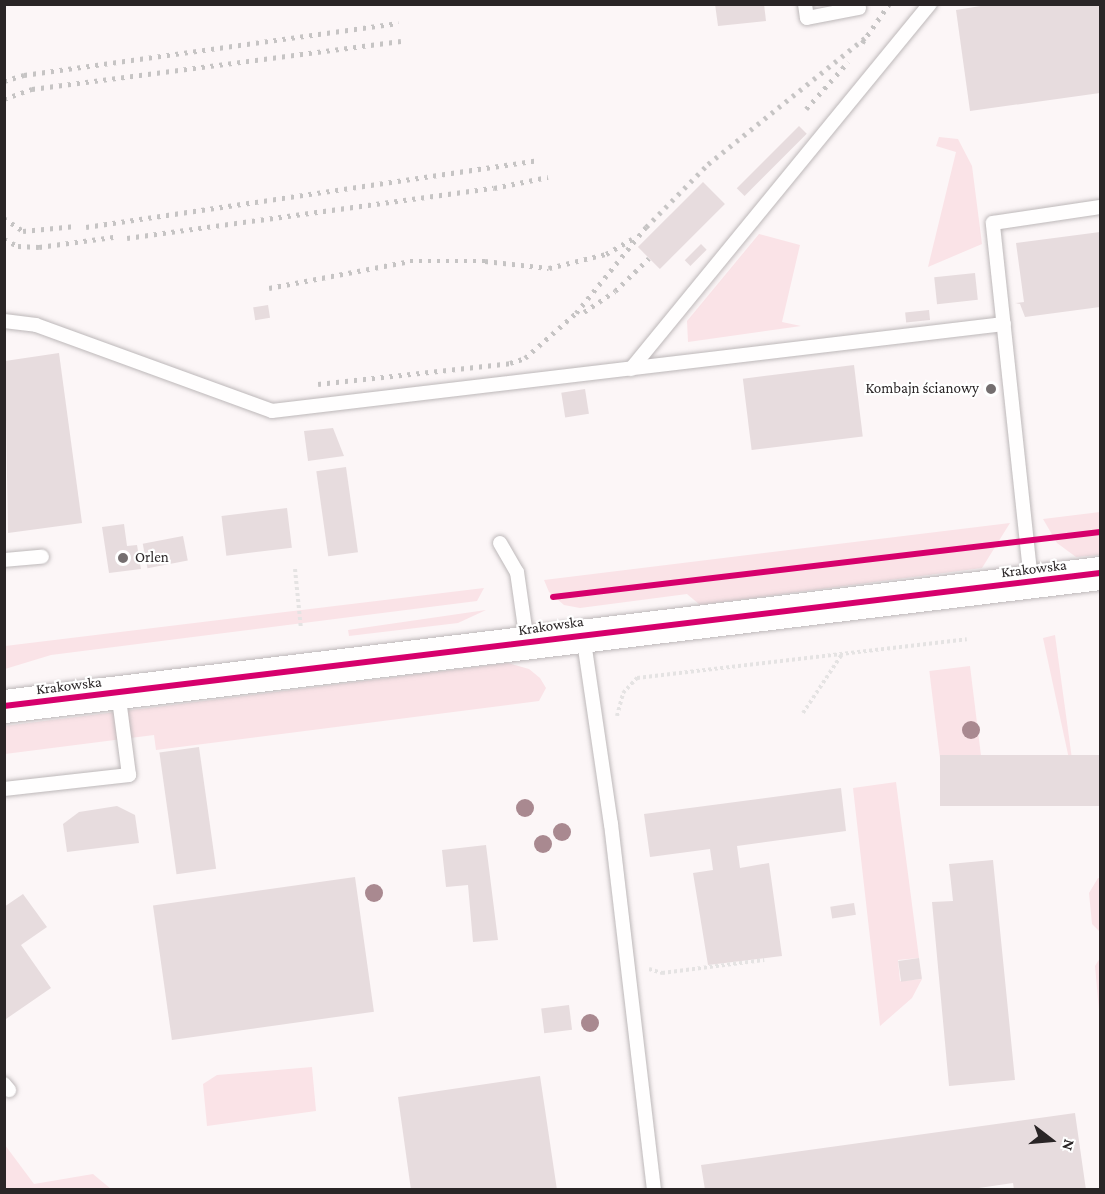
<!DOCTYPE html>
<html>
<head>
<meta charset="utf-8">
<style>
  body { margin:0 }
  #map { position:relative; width:1105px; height:1194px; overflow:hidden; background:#fcf6f7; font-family:"Crimson Pro",serif }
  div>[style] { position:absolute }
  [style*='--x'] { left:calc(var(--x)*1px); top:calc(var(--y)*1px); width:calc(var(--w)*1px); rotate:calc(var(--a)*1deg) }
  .green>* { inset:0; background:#fae3e7; transform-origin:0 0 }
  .building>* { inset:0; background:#e7dcde; transform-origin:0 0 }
  .path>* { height:4px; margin-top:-2px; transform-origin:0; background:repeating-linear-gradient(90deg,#e5e3e3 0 3px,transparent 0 6px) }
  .roads { filter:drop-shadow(0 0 2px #bdb8b9) drop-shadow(0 0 2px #bdb8b9) }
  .lane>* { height:14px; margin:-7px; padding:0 7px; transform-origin:7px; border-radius:7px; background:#fffefe }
  .secondary>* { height:33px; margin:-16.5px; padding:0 16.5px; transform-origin:16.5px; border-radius:16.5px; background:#fffefe }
  .rail>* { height:4.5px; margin-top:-2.25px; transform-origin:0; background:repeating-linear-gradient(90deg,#c6c4c4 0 3px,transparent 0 9px) }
  .cycleway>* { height:6px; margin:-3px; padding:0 3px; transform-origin:3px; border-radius:3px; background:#d6006c }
  .trees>* { width:18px; height:18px; margin:-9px; border-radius:50%; background:#a98990 }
  .dots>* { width:16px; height:16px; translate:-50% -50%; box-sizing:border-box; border:3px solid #fff; border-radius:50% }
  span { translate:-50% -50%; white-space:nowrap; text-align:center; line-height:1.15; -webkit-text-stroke:4.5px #fff; paint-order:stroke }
  .poi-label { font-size:15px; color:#2a2526 }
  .right { translate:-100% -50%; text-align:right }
  .left { translate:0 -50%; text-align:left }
  .street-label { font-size:15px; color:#2a2526 }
  .frame { position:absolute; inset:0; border:6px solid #2a2526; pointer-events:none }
  .north { position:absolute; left:1021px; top:1110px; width:60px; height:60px; -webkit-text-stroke:4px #fff; paint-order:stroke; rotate:106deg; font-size:16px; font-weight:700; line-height:24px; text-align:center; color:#2a2526 }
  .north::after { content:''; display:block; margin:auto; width:21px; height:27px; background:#2a2526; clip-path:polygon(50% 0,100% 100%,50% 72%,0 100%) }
</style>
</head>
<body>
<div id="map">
  <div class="green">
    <i style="clip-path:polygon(939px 137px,958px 139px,972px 166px,982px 244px,928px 267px,956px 152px,936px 146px)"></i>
    <i style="clip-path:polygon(759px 234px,800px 245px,782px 322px,801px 326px,688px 342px,687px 321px)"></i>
    <i style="clip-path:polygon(1100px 512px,1100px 555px,1076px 557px,1057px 543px,1043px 519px)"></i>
    <i style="clip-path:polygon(1010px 523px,982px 568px,700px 605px,687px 594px,580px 608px,564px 605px,549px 592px,544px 580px)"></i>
    <i style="clip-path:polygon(484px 588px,477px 601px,51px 655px,5px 669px,5px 646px)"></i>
    <i style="clip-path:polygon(486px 610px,458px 623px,349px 636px,348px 630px)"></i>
    <i style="clip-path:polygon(1055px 635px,1072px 759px,1069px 759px,1043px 638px)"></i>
    <i style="clip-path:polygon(508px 663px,529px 669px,540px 678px,546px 688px,539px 701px,156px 750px,154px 735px,5px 754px,4px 726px)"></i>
    <i style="left:970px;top:666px;width:105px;height:41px;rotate:83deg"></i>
    <i style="clip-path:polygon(896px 782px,919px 958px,898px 960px,900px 981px,922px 979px,912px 998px,880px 1026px,853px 788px)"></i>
    <i style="clip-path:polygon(1098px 878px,1100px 878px,1100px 932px,1092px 924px,1089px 893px)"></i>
    <i style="clip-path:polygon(1100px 958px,1100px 1021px,1095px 966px)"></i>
    <i style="clip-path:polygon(312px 1067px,316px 1111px,207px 1126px,203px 1084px,217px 1075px)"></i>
    <i style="clip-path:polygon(5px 1145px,34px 1184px,93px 1174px,111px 1189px,6px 1189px)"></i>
  </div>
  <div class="building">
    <i style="clip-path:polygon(715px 4px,764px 4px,766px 21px,718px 26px)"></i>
    <i style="clip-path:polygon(993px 4px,1100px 4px,1100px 93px,970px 111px,956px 10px)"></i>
    <i style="left:799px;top:126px;width:11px;height:88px;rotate:45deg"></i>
    <i style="left:703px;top:182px;width:31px;height:92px;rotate:45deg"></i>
    <i style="clip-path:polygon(1100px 232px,1100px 307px,1025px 317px,1020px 304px,1015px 303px,1024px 302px,1016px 243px)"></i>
    <i style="left:701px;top:244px;width:8px;height:23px;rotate:45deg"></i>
    <i style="left:975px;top:273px;width:27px;height:41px;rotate:84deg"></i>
    <i style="left:268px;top:305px;width:13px;height:15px;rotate:81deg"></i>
    <i style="left:929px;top:310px;width:10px;height:24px;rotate:84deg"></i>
    <i style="clip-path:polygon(59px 353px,82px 523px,8px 533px,5px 361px)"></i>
    <i style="left:854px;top:365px;width:72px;height:112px;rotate:83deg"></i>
    <i style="left:585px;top:389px;width:25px;height:24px;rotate:81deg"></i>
    <i style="clip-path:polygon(333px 428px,344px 456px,308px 461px,304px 431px)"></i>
    <i style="left:346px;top:467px;width:86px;height:30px;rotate:82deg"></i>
    <i style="left:287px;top:508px;width:40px;height:66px;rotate:83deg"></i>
    <i style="clip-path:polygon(124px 524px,127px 546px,137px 545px,141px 569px,109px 573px,102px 527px)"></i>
    <i style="left:183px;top:536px;width:25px;height:41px;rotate:79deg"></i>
    <i style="left:199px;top:747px;width:123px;height:40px;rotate:82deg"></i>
    <i style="left:1100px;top:755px;width:51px;height:160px;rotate:90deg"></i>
    <i style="clip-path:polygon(841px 788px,846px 831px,737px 846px,740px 868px,769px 863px,782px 956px,708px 965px,693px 873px,713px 870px,710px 849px,650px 857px,644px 814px)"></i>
    <i style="clip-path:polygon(117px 806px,135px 815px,139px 843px,67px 852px,63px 824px,79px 812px)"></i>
    <i style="clip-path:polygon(486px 845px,498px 940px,473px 942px,468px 885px,446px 887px,442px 850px)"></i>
    <i style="clip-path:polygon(993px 860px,1015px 1080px,949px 1086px,932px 902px,953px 901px,949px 864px)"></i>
    <i style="left:355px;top:877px;width:136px;height:204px;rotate:82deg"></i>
    <i style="clip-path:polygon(23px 894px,47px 927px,21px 945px,51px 988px,6px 1019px,4px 907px)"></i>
    <i style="left:854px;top:903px;width:12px;height:24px;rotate:81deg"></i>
    <i style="left:919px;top:958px;width:21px;height:21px;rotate:82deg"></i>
    <i style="left:569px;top:1005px;width:25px;height:28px;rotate:83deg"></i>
    <i style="clip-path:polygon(540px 1076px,557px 1190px,411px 1190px,398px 1097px)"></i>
    <i style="clip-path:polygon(1075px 1113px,1086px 1190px,1014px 1190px,1013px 1183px,965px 1190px,705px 1190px,701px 1165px)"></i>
  </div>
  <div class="path">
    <i style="--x:1045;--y:539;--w:55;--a:-7.3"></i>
    <i style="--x:295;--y:569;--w:60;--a:84.3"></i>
    <i style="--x:553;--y:597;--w:457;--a:-6.8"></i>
    <i style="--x:803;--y:713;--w:71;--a:-56.5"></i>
    <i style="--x:617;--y:716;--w:24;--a:-75"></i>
    <i style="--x:623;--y:693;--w:21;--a:-47"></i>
    <i style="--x:637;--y:678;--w:332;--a:-6.7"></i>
    <i style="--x:649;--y:969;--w:14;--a:17"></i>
    <i style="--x:662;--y:973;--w:103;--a:-7.3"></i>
  </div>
  <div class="roads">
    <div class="lane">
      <i style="--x:805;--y:4;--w:14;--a:82"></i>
      <i style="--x:807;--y:18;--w:53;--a:-10.9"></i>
      <i style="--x:4;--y:321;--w:32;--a:7"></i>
      <i style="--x:36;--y:325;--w:251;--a:20"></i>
      <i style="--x:272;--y:411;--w:737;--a:-6.78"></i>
      <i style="--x:631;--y:369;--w:472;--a:-50.7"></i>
      <i style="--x:500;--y:543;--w:34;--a:60"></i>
      <i style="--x:517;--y:572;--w:71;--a:81.9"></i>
      <i style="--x:4;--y:560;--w:38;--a:-5"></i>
      <i style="--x:1031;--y:581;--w:360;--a:-96.1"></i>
      <i style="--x:993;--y:223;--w:108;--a:-8.5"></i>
      <i style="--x:583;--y:635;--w:191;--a:81.6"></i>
      <i style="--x:611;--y:824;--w:369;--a:83.3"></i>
      <i style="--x:4;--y:789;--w:126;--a:-6.4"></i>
      <i style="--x:129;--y:775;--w:84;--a:-97.5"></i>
      <i style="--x:4;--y:1084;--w:8;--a:50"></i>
    </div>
    <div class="secondary">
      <i style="--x:4;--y:706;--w:1104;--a:-6.92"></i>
    </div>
  </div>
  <div class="rail">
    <i style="--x:862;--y:43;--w:47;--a:-55.3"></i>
    <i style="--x:4;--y:81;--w:21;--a:-17"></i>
    <i style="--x:24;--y:75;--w:378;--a:-7.9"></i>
    <i style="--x:4;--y:99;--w:30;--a:-20"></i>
    <i style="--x:32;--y:89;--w:372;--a:-7.4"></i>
    <i style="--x:806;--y:109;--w:63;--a:-48.2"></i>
    <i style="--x:4;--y:218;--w:23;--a:34"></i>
    <i style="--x:23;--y:231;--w:53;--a:-5.4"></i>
    <i style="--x:86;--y:227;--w:458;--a:-8.4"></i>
    <i style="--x:127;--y:238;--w:370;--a:-7.8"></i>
    <i style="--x:494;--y:188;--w:55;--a:-11.5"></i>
    <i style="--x:4;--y:239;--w:16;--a:27"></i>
    <i style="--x:18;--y:246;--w:21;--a:3"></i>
    <i style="--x:39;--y:247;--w:75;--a:-7.7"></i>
    <i style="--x:269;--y:288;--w:144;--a:-10.8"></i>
    <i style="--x:410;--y:261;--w:75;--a:0"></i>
    <i style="--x:485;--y:261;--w:64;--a:6.2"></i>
    <i style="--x:549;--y:268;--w:59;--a:-13.8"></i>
    <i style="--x:606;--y:254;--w:30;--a:-30"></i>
    <i style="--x:584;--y:312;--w:37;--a:-34"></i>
    <i style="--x:615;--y:291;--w:47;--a:-44.1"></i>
    <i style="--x:318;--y:384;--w:193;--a:-6.2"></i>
    <i style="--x:510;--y:363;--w:16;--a:-18"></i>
    <i style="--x:525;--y:358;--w:68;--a:-41.4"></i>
    <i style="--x:576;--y:313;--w:111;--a:-50.9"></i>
    <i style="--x:646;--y:227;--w:88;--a:-45.5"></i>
    <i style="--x:708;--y:164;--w:203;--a:-38.8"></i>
  </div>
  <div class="cycleway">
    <i style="--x:553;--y:597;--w:551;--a:-6.78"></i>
    <i style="--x:4;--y:706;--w:1104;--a:-6.92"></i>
  </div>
  <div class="trees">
    <i style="left:971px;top:730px"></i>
    <i style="left:525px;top:808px"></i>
    <i style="left:562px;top:832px"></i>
    <i style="left:543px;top:844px"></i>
    <i style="left:374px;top:893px"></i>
    <i style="left:590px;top:1023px"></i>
  </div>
  <div class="dots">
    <i style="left:991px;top:389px;background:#746e6f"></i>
    <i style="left:123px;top:558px;background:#746e6f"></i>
  </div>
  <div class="poi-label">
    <span class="right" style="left:979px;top:389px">Kombajn ścianowy</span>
    <span class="left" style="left:135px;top:558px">Orlen</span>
  </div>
  <div class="street-label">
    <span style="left:1034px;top:569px;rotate:-7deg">Krakowska</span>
    <span style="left:551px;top:626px;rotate:-8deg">Krakowska</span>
    <span style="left:69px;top:686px;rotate:-7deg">Krakowska</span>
  </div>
  <div class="frame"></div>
  <div class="north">N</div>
</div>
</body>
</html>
